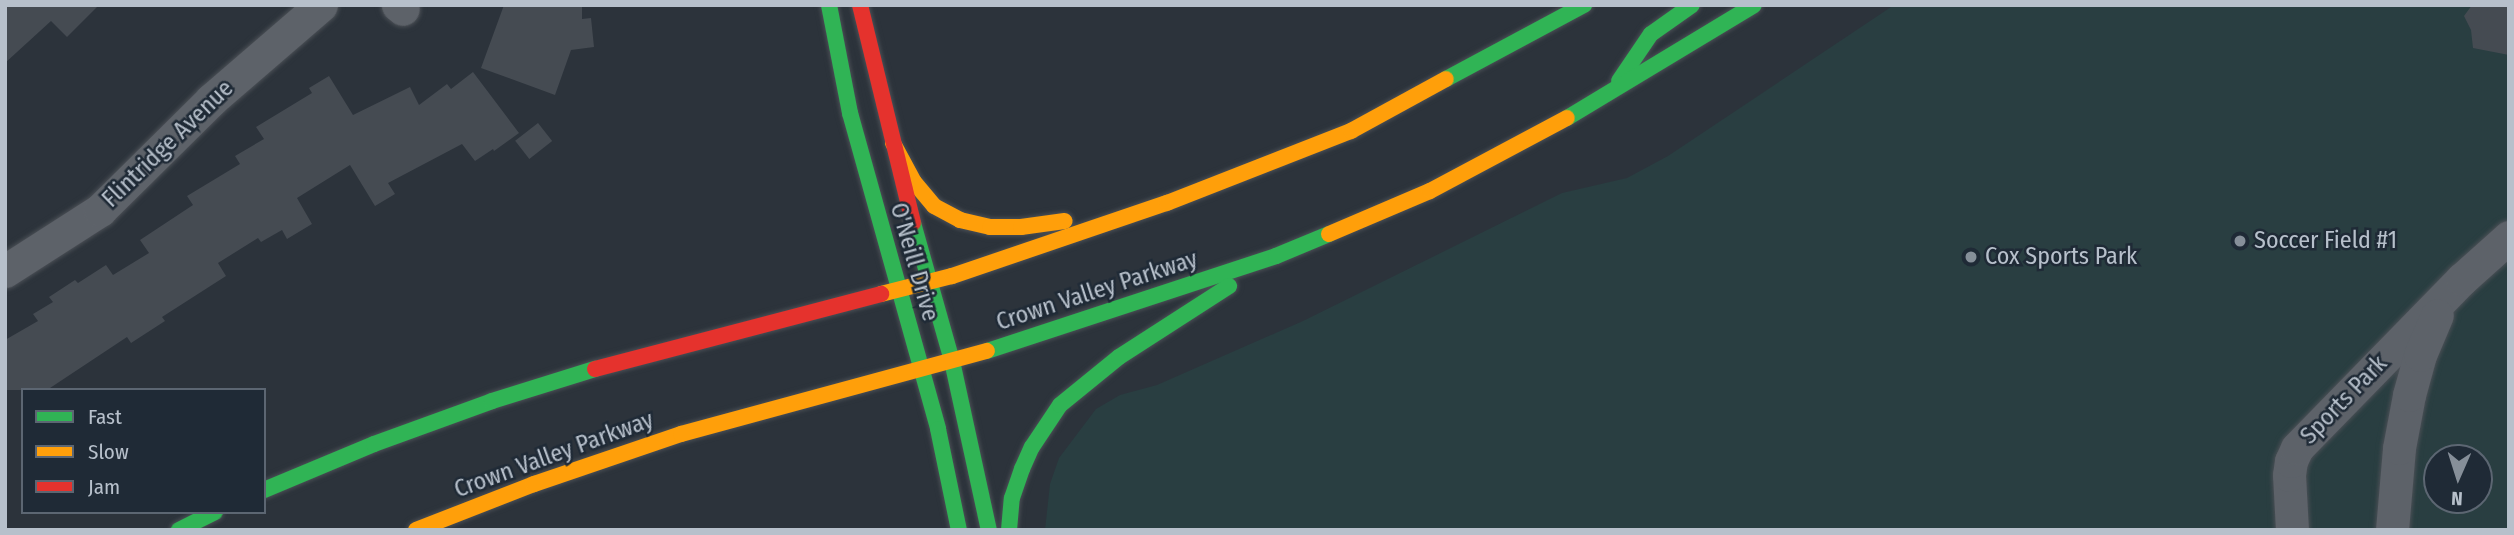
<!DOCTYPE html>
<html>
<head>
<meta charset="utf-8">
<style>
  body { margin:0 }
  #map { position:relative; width:2514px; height:535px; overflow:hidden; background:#2c333b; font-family:"Fira Sans Condensed",sans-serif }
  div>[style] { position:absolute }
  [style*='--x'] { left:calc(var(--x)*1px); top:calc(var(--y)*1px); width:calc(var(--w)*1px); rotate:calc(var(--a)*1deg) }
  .green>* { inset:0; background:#293e41 }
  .building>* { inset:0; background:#454b52; transform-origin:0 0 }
  .roads { filter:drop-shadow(0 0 2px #4a4f55) drop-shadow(0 0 2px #4a4f55) }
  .street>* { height:33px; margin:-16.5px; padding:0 16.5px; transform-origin:16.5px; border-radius:16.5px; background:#5d6269 }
  .fast>* { height:16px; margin:-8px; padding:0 8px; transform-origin:8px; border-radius:8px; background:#30b455 }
  .slow>* { height:16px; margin:-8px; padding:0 8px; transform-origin:8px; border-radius:8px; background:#ff9f0a }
  .jam>* { height:16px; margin:-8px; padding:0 8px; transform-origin:8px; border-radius:8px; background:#e5322d }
  .dots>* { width:19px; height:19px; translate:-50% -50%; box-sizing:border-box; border:4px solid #1f2a36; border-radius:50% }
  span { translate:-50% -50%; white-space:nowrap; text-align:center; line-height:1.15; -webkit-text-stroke:5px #1f2a36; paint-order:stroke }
  .street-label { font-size:24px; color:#b7c0cb }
  .poi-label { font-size:24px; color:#b7c0cb }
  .left { translate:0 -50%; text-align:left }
  .frame { position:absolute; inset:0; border:7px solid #b7c0cb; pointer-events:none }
  .legend { position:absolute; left:21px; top:388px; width:245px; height:126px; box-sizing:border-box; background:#1f2a36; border:2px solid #5c6672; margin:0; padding:9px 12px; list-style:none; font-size:21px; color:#b7c0cb }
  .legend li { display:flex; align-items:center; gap:14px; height:35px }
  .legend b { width:35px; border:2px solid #5c6672 }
  .north { position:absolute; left:2423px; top:444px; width:70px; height:70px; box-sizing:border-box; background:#1f2a36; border:2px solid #5c6672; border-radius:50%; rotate:183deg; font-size:19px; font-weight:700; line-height:28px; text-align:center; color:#b7c0cb }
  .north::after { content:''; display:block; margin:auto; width:24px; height:32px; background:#868f99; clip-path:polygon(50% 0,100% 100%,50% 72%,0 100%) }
</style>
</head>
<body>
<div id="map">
  <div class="green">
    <i style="clip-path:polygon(evenodd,1894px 5px,2509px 5px,2509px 530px,1045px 530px,1050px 484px,1059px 458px,1096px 409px,1120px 395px,1157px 385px,1303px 321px,1562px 193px,1627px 178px,1668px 156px,1894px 5px,2437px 458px,2479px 458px,2479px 500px,2437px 500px,2437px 458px)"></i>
  </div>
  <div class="building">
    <i style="clip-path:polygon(5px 5px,99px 5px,67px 37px,51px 21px,5px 63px)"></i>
    <i style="clip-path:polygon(504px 5px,582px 5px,582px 19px,591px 18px,594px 47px,571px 50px,555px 95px,481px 68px)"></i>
    <i style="clip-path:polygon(2472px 5px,2509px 5px,2509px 55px,2473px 48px,2471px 30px,2464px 16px)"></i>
    <i style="clip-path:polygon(473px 72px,519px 133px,494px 151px,493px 149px,475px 161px,462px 144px,388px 183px,395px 194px,375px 206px,350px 165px,297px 198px,312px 224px,287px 239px,282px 230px,261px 242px,258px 238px,218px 263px,226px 276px,162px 317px,165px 321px,131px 343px,127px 337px,47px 390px,5px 390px,5px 340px,38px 321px,33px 314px,53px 302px,49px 297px,75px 280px,78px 283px,106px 265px,113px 275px,149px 253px,140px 240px,193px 205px,187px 196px,240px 164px,235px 156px,264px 139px,256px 127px,312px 93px,309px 88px,329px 76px,353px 115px,410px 87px,419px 105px,447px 84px,451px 89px)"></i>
    <i style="left:538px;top:123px;width:23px;height:29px;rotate:52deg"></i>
  </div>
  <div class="roads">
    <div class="street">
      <i style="--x:398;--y:5;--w:6;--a:39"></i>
      <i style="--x:5;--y:271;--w:113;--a:-32.7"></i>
      <i style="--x:100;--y:210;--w:156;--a:-44.7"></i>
      <i style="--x:211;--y:100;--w:145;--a:-40.8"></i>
      <i style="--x:2292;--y:530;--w:55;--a:-93.1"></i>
      <i style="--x:2289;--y:475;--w:14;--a:-82"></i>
      <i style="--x:2291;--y:461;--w:14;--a:-65"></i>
      <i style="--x:2297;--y:448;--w:236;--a:-45.7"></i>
      <i style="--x:2462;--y:279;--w:63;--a:-41.8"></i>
      <i style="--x:2392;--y:530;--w:82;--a:-85.1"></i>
      <i style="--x:2399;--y:448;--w:54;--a:-79.3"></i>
      <i style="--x:2409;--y:395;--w:41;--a:-74.6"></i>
      <i style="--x:2420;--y:355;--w:43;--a:-67"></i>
    </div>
    <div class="fast">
      <i style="--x:829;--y:5;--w:110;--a:79"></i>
      <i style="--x:850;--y:113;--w:328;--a:74.4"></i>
      <i style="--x:938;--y:429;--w:103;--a:78.3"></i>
      <i style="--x:1446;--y:79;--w:157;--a:-28.2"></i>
      <i style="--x:1619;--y:81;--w:57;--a:-55.8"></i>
      <i style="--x:1651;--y:34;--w:50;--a:-35.3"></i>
      <i style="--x:1567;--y:118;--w:218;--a:-31.1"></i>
      <i style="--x:913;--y:223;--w:143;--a:74.2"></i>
      <i style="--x:952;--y:361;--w:173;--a:77.7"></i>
      <i style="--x:987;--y:351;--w:304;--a:-18.2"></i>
      <i style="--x:1276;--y:256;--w:57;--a:-22.5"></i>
      <i style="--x:264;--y:490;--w:119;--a:-22.7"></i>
      <i style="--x:374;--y:444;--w:126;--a:-20"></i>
      <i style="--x:492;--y:401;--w:108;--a:-17.3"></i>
      <i style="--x:179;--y:530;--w:40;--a:-26.6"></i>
      <i style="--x:1009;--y:530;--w:32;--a:-85"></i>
      <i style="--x:1012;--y:498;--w:31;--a:-71"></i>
      <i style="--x:1022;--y:469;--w:24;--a:-66"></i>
      <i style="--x:1032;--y:447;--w:50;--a:-56.3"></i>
      <i style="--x:1060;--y:405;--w:76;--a:-39.1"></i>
      <i style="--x:1119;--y:357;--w:131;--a:-32.8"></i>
    </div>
    <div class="slow">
      <i style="--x:893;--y:143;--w:44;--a:61.7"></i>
      <i style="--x:914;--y:182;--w:31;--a:50"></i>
      <i style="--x:934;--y:206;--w:30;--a:28"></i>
      <i style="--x:960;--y:220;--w:31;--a:13"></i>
      <i style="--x:990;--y:227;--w:31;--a:0"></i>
      <i style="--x:1021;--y:227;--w:44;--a:-7.8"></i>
      <i style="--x:1329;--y:234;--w:110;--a:-23.1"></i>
      <i style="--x:1430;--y:191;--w:155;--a:-28.1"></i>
      <i style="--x:881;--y:294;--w:73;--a:-14.2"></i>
      <i style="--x:952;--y:276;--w:227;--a:-18.8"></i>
      <i style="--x:1167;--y:203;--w:198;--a:-21.4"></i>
      <i style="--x:1351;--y:131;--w:108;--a:-28.7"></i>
      <i style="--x:416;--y:530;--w:127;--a:-21.3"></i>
      <i style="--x:534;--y:484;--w:155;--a:-18.8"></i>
      <i style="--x:681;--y:434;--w:317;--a:-15.2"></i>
    </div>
    <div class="jam">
      <i style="--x:860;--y:5;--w:224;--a:76.3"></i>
      <i style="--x:595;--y:369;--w:296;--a:-14.7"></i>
    </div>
  </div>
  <div class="dots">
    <i style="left:2240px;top:241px;background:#868f99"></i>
    <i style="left:1971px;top:257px;background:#868f99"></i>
  </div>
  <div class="street-label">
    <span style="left:168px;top:144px;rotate:-44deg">Flintridge Avenue</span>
    <span style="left:914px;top:262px;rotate:74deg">O'Neill Drive</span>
    <span style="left:1097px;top:291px;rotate:-18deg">Crown Valley Parkway</span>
    <span style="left:2344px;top:400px;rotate:-46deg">Sports Park</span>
    <span style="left:554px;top:455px;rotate:-20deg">Crown Valley Parkway</span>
  </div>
  <div class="poi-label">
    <span class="left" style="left:2254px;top:241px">Soccer Field #1</span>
    <span class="left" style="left:1985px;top:257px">Cox Sports Park</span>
  </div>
  <div class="frame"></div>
  <ul class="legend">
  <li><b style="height:9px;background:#30b455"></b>Fast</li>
  <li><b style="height:9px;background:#ff9f0a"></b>Slow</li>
  <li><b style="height:9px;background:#e5322d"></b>Jam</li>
  </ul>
  <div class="north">N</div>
</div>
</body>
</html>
